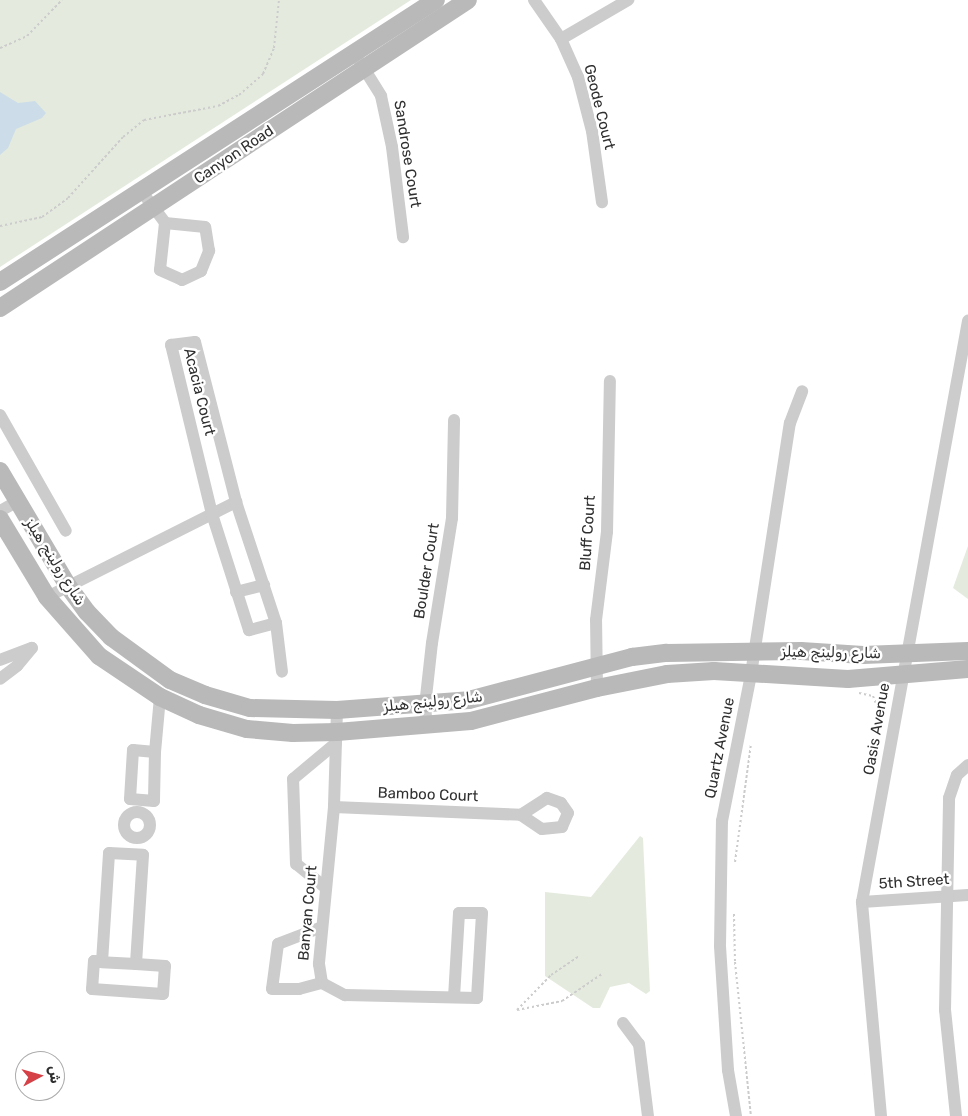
<!DOCTYPE html>
<html>
<head>
<meta charset="utf-8">
<style>
  body { margin:0 }
  #map { position:relative; width:968px; height:1116px; overflow:hidden; background:#fff; font-family:Rubik,Vazirmatn,sans-serif }
  div>[style] { position:absolute }
  [style*='--x'] { left:calc(var(--x)*1px); top:calc(var(--y)*1px); width:calc(var(--w)*1px); rotate:calc(var(--a)*1deg) }
  .green>* { inset:0; background:#e4ebde }
  .water>* { inset:0; background:#ccdde9 }
  .path>* { height:2px; margin-top:-1px; transform-origin:0; background:repeating-linear-gradient(90deg,#ccc 0 2.5px,transparent 0 5px) }
  .minor>* { height:12px; margin:-6px; padding:0 6px; transform-origin:6px; border-radius:6px; background:#ccc }
  .minor>.ring { margin:-6px; padding:0; box-sizing:content-box; background:none; border:12px solid #ccc; border-radius:50% }
  .secondary>* { height:18px; margin:-9px; padding:0 9px; transform-origin:9px; border-radius:9px; background:#b9b9b9 }
  span { translate:-50% -50%; white-space:nowrap; text-align:center; line-height:1.15; -webkit-text-stroke:5px #fff; paint-order:stroke }
  .street-label { font-size:15px; color:#2f2f2f }
  .north { position:absolute; left:15px; top:1051px; width:50px; height:50px; box-sizing:border-box; background:#fff; border:1px solid #acacac; border-radius:50%; rotate:84deg; font-size:14px; font-weight:700; line-height:20px; text-align:center; color:#2f2f2f }
  .north::after { content:''; display:block; margin:auto; width:18px; height:22px; background:#d64147; clip-path:polygon(50% 0,100% 100%,50% 72%,0 100%) }
</style>
</head>
<body>
<div id="map">
  <div class="green">
    <i style="clip-path:polygon(0 0,411px 0,0 267px)"></i>
    <i style="clip-path:polygon(968px 546px,968px 599px,953px 588px)"></i>
    <i style="clip-path:polygon(640px 836px,643px 838px,650px 991px,646px 994px,629px 983px,610px 987px,600px 1008px,593px 1008px,545px 976px,545px 892px,591px 897px)"></i>
  </div>
  <div class="water">
    <i style="clip-path:polygon(0 92px,18px 103px,35px 101px,46px 113px,42px 118px,16px 129px,8px 148px,0 155px)"></i>
  </div>
  <div class="path">
    <i style="--x:0;--y:48;--w:30;--a:-24"></i>
    <i style="--x:27;--y:36;--w:50;--a:-45.8"></i>
    <i style="--x:0;--y:226;--w:43;--a:-12.1"></i>
    <i style="--x:42;--y:217;--w:32;--a:-36"></i>
    <i style="--x:68;--y:198;--w:82;--a:-48"></i>
    <i style="--x:123;--y:137;--w:27;--a:-39"></i>
    <i style="--x:144;--y:120;--w:75;--a:-10.7"></i>
    <i style="--x:218;--y:106;--w:24;--a:-28"></i>
    <i style="--x:239;--y:95;--w:32;--a:-41"></i>
    <i style="--x:263;--y:74;--w:28;--a:-67"></i>
    <i style="--x:274;--y:48;--w:48;--a:-84.1"></i>
    <i style="--x:859;--y:693;--w:14;--a:12"></i>
    <i style="--x:873;--y:696;--w:26;--a:69"></i>
    <i style="--x:735;--y:862;--w:120;--a:-82.3"></i>
    <i style="--x:734;--y:914;--w:48;--a:88.8"></i>
    <i style="--x:735;--y:962;--w:155;--a:84.1"></i>
    <i style="--x:517;--y:1010;--w:46;--a:-11.3"></i>
    <i style="--x:562;--y:1001;--w:48;--a:-34"></i>
    <i style="--x:517;--y:1010;--w:49;--a:-45.8"></i>
    <i style="--x:551;--y:975;--w:34;--a:-34"></i>
  </div>
  <div class="minor">
    <i style="--x:534;--y:0;--w:47;--a:55.3"></i>
    <i style="--x:561;--y:39;--w:42;--a:65.9"></i>
    <i style="--x:578;--y:77;--w:56;--a:75.5"></i>
    <i style="--x:592;--y:131;--w:72;--a:82"></i>
    <i style="--x:561;--y:39;--w:78;--a:-30.2"></i>
    <i style="--x:360;--y:62;--w:40;--a:58"></i>
    <i style="--x:381;--y:96;--w:52;--a:77.8"></i>
    <i style="--x:392;--y:147;--w:91;--a:83"></i>
    <i style="--x:142;--y:192;--w:39;--a:53"></i>
    <i style="--x:165;--y:223;--w:47;--a:96.1"></i>
    <i style="--x:160;--y:270;--w:24;--a:24"></i>
    <i style="--x:182;--y:280;--w:21;--a:-25"></i>
    <i style="--x:201;--y:271;--w:22;--a:-68"></i>
    <i style="--x:209;--y:251;--w:24;--a:-99"></i>
    <i style="--x:205;--y:227;--w:40;--a:-174.3"></i>
    <i style="--x:0;--y:415;--w:133;--a:60.4"></i>
    <i style="--x:0;--y:511;--w:21;--a:-29"></i>
    <i style="--x:236;--y:592;--w:29;--a:-14"></i>
    <i style="--x:47;--y:597;--w:212;--a:-26.7"></i>
    <i style="--x:276;--y:623;--w:28;--a:165"></i>
    <i style="--x:249;--y:630;--w:122;--a:-107.7"></i>
    <i style="--x:212;--y:514;--w:174;--a:-103.6"></i>
    <i style="--x:171;--y:345;--w:24;--a:-7"></i>
    <i style="--x:195;--y:342;--w:165;--a:75.6"></i>
    <i style="--x:236;--y:502;--w:127;--a:71.7"></i>
    <i style="--x:276;--y:623;--w:49;--a:83"></i>
    <i style="--x:0;--y:660;--w:34;--a:-21"></i>
    <i style="--x:32;--y:648;--w:23;--a:130"></i>
    <i style="--x:17;--y:666;--w:21;--a:143"></i>
    <i style="--x:597;--y:688;--w:68;--a:-90.8"></i>
    <i style="--x:596;--y:620;--w:89;--a:-82.9"></i>
    <i style="--x:607;--y:532;--w:151;--a:-88.9"></i>
    <i style="--x:337;--y:710;--w:97;--a:91.8"></i>
    <i style="--x:334;--y:807;--w:158;--a:95.5"></i>
    <i style="--x:319;--y:964;--w:19;--a:81"></i>
    <i style="--x:322;--y:983;--w:26;--a:28"></i>
    <i style="--x:345;--y:995;--w:132;--a:1.3"></i>
    <i style="--x:477;--y:998;--w:85;--a:-86.6"></i>
    <i style="--x:482;--y:913;--w:23;--a:180"></i>
    <i style="--x:459;--y:913;--w:84;--a:93.4"></i>
    <i style="--x:427;--y:726;--w:20;--a:-96"></i>
    <i style="--x:425;--y:706;--w:63;--a:-83.7"></i>
    <i style="--x:432;--y:643;--w:127;--a:-80.9"></i>
    <i style="--x:452;--y:518;--w:98;--a:-88.8"></i>
    <i style="--x:133;--y:750;--w:22;--a:5"></i>
    <i style="--x:155;--y:752;--w:49;--a:91.2"></i>
    <i style="--x:154;--y:801;--w:24;--a:-175"></i>
    <i style="--x:130;--y:799;--w:49;--a:-86.5"></i>
    <i style="--x:155;--y:752;--w:55;--a:-84.8"></i>
    <i style="--x:334;--y:807;--w:187;--a:2.4"></i>
    <i style="--x:521;--y:815;--w:25;--a:34"></i>
    <i style="--x:542;--y:829;--w:20;--a:-6"></i>
    <i style="--x:562;--y:827;--w:15;--a:-67"></i>
    <i style="--x:568;--y:813;--w:12;--a:-125"></i>
    <i style="--x:561;--y:803;--w:15;--a:-160"></i>
    <i style="--x:547;--y:798;--w:31;--a:147"></i>
    <i class="ring" style="left:124px;top:812px;width:14px;height:14px"></i>
    <i style="--x:109;--y:853;--w:34;--a:3"></i>
    <i style="--x:143;--y:855;--w:109;--a:93.7"></i>
    <i style="--x:136;--y:964;--w:34;--a:-177"></i>
    <i style="--x:102;--y:962;--w:109;--a:-86.3"></i>
    <i style="--x:326;--y:888;--w:38;--a:-141"></i>
    <i style="--x:296;--y:864;--w:85;--a:-92"></i>
    <i style="--x:293;--y:779;--w:56;--a:-39.9"></i>
    <i style="--x:862;--y:902;--w:106;--a:-3.8"></i>
    <i style="--x:322;--y:927;--w:47;--a:158.9"></i>
    <i style="--x:278;--y:944;--w:45;--a:97.6"></i>
    <i style="--x:272;--y:989;--w:27;--a:0"></i>
    <i style="--x:299;--y:989;--w:24;--a:-15"></i>
    <i style="--x:102;--y:962;--w:8;--a:-173"></i>
    <i style="--x:94;--y:961;--w:28;--a:94"></i>
    <i style="--x:92;--y:989;--w:71;--a:4"></i>
    <i style="--x:163;--y:994;--w:28;--a:-86"></i>
    <i style="--x:165;--y:966;--w:29;--a:-176"></i>
    <i style="--x:623;--y:1023;--w:26;--a:53"></i>
    <i style="--x:639;--y:1044;--w:73;--a:82.9"></i>
    <i style="--x:736;--y:1116;--w:47;--a:-99.9"></i>
    <i style="--x:728;--y:1070;--w:124;--a:-93.7"></i>
    <i style="--x:720;--y:946;--w:125;--a:-89.1"></i>
    <i style="--x:722;--y:821;--w:150;--a:-78.8"></i>
    <i style="--x:751;--y:674;--w:254;--a:-81.2"></i>
    <i style="--x:790;--y:423;--w:34;--a:-69"></i>
    <i style="--x:881;--y:1116;--w:215;--a:-95.1"></i>
    <i style="--x:862;--y:902;--w:591;--a:-79.66"></i>
    <i style="--x:956;--y:1116;--w:107;--a:-95.9"></i>
    <i style="--x:945;--y:1010;--w:212;--a:-88.9"></i>
    <i style="--x:949;--y:798;--w:24;--a:-71"></i>
    <i style="--x:957;--y:775;--w:15;--a:-42"></i>
  </div>
  <div class="secondary">
    <i style="--x:0;--y:282;--w:519;--a:-32.89"></i>
    <i style="--x:0;--y:308;--w:560;--a:-33.35"></i>
    <i style="--x:0;--y:471;--w:134;--a:59.4"></i>
    <i style="--x:68;--y:586;--w:32;--a:54"></i>
    <i style="--x:87;--y:612;--w:35;--a:46"></i>
    <i style="--x:111;--y:637;--w:73;--a:36.1"></i>
    <i style="--x:170;--y:680;--w:38;--a:23"></i>
    <i style="--x:205;--y:695;--w:47;--a:16.1"></i>
    <i style="--x:250;--y:708;--w:87;--a:1.3"></i>
    <i style="--x:337;--y:710;--w:132;--a:-4.3"></i>
    <i style="--x:469;--y:700;--w:169;--a:-14.8"></i>
    <i style="--x:632;--y:657;--w:35;--a:-7"></i>
    <i style="--x:667;--y:653;--w:134;--a:-0.9"></i>
    <i style="--x:801;--y:651;--w:62;--a:3.7"></i>
    <i style="--x:863;--y:655;--w:105;--a:-2.2"></i>
    <i style="--x:0;--y:519;--w:91;--a:58.9"></i>
    <i style="--x:47;--y:597;--w:79;--a:48.6"></i>
    <i style="--x:99;--y:656;--w:73;--a:33.9"></i>
    <i style="--x:160;--y:697;--w:43;--a:24.8"></i>
    <i style="--x:199;--y:715;--w:50;--a:16.3"></i>
    <i style="--x:247;--y:729;--w:46;--a:5"></i>
    <i style="--x:293;--y:733;--w:44;--a:-1.3"></i>
    <i style="--x:337;--y:732;--w:134;--a:-4.7"></i>
    <i style="--x:471;--y:721;--w:130;--a:-14.7"></i>
    <i style="--x:597;--y:688;--w:71;--a:-11.3"></i>
    <i style="--x:667;--y:674;--w:47;--a:-3.7"></i>
    <i style="--x:714;--y:671;--w:134;--a:3.4"></i>
    <i style="--x:848;--y:679;--w:120;--a:-4.8"></i>
  </div>
  <div class="street-label">
    <span style="left:599px;top:107px;rotate:76deg">Geode Court</span>
    <span style="left:407px;top:154px;rotate:81deg">Sandrose Court</span>
    <span style="left:234px;top:155px;rotate:-34deg">Canyon Road</span>
    <span style="left:199px;top:392px;rotate:76deg">Acacia Court</span>
    <span style="left:588px;top:533px;rotate:-86deg">Bluff Court</span>
    <span style="left:55px;top:562px;rotate:58deg">شارع رولينج هيلز</span>
    <span style="left:427px;top:571px;rotate:-81deg">Boulder Court</span>
    <span style="left:831px;top:653px;rotate:1deg">شارع رولينج هيلز</span>
    <span style="left:433px;top:702px;rotate:-6deg">شارع رولينج هيلز</span>
    <span style="left:877px;top:729px;rotate:-80deg">Oasis Avenue</span>
    <span style="left:720px;top:748px;rotate:-79deg">Quartz Avenue</span>
    <span style="left:428px;top:795px;rotate:2deg">Bamboo Court</span>
    <span style="left:914px;top:882px;rotate:-4deg">5th Street</span>
    <span style="left:308px;top:913px;rotate:-85deg">Banyan Court</span>
  </div>
  <div class="north">ش</div>
</div>
</body>
</html>
